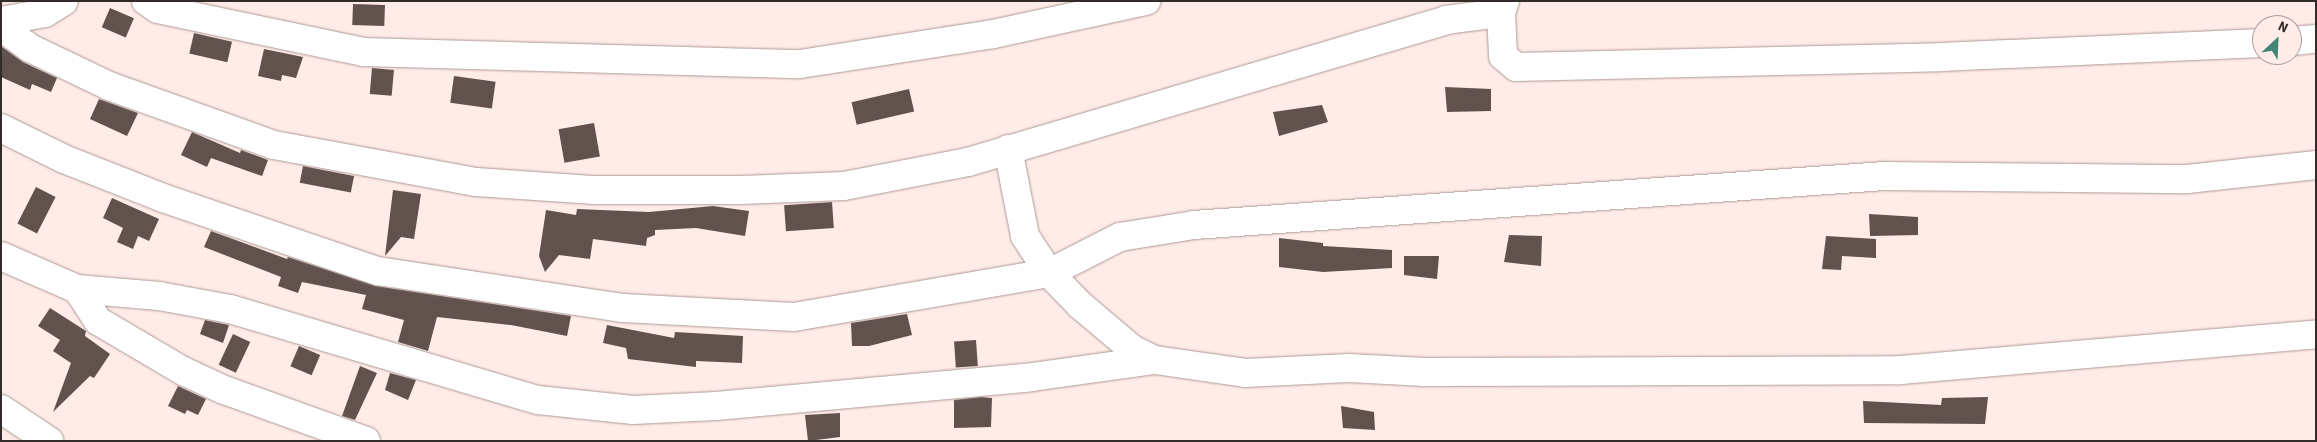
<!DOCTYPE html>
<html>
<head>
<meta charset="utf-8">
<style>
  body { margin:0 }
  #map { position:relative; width:2317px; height:442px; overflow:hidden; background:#ffebe7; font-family:"Source Sans 3",sans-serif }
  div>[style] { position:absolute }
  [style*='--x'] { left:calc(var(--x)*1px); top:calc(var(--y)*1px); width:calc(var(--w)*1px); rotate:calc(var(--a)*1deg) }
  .building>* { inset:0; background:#61524e; transform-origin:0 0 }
  .roads { filter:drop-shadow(0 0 1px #ab9a96) drop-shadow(0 0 1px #ab9a96) }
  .street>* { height:28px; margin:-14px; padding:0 14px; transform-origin:14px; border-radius:14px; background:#fff }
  span { translate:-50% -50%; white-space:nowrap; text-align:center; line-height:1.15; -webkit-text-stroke:5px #ffebe7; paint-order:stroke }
  .frame { position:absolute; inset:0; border:2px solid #322b29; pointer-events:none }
  .north { position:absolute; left:2252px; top:15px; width:50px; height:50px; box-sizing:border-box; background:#ffebe7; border:1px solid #ad9e9b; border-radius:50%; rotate:25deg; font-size:14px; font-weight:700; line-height:20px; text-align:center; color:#322b29 }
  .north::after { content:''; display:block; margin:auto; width:18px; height:22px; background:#438575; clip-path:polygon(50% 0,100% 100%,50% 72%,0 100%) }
</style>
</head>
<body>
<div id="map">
  <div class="building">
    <i style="left:353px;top:4px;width:32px;height:21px;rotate:2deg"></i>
    <i style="left:110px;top:8px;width:26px;height:21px;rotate:23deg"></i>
    <i style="left:194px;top:33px;width:39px;height:21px;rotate:13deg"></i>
    <i style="clip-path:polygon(1px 46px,23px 62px,57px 78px,51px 92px,32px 84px,30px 90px,1px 77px)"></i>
    <i style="clip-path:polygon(264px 49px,303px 57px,296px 78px,282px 75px,281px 81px,258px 76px)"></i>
    <i style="left:372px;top:68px;width:22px;height:26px;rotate:5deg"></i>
    <i style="left:454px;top:76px;width:42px;height:27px;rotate:8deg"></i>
    <i style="clip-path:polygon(1445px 87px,1491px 89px,1491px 111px,1447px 112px)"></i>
    <i style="left:909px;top:89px;width:23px;height:59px;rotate:77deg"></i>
    <i style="clip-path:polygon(99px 99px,138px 113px,127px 136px,90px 119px)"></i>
    <i style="clip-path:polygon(1322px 105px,1328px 122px,1279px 136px,1273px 112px)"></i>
    <i style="left:594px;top:123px;width:34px;height:36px;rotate:80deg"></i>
    <i style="clip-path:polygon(192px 132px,240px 153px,241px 150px,268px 160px,262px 176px,211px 158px,207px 167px,181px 155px)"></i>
    <i style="left:303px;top:166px;width:52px;height:17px;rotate:11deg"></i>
    <i style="left:36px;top:187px;width:22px;height:41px;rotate:27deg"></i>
    <i style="clip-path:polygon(393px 190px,421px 194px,414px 239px,401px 237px,385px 256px)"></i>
    <i style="clip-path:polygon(112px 198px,159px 219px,149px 241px,138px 236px,133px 249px,117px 242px,123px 228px,103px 218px)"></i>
    <i style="left:832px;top:202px;width:26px;height:48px;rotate:86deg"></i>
    <i style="clip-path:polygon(713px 206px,749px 211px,745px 236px,696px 228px,655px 230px,655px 235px,647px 238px,646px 246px,593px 239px,590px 259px,559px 255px,545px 272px,539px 256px,546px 210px,576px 215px,577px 209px,649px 212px)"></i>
    <i style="clip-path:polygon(1869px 214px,1918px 217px,1918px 235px,1870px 236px)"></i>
    <i style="clip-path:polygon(211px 231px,287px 259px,288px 257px,376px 286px,571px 316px,567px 336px,511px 325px,437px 317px,428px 351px,398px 342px,404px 320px,362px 309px,366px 295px,302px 282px,298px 293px,278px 286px,281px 277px,204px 247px)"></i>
    <i style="clip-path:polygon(1509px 235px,1542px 236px,1541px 266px,1504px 262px)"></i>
    <i style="clip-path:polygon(1826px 236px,1876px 239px,1876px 258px,1842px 256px,1841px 270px,1822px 269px)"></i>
    <i style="clip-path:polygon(1279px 238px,1323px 243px,1323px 246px,1392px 250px,1392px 268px,1323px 272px,1279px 267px)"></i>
    <i style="clip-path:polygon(1404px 256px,1439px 256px,1437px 279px,1404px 275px)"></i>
    <i style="clip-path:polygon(50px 308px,86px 331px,85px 336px,110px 354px,94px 378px,90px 376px,53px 412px,71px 363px,53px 351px,60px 340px,38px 326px)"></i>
    <i style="clip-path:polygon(907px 314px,912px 335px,869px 346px,852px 346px,851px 323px)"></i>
    <i style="clip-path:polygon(205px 320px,229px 325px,223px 343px,200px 334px)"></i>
    <i style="clip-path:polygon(607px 325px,674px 338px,675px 332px,743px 336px,742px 363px,696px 361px,696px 367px,628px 359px,626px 348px,603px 343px)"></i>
    <i style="left:233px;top:334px;width:19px;height:34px;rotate:25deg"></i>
    <i style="left:976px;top:340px;width:26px;height:22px;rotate:86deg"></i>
    <i style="left:299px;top:346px;width:23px;height:22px;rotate:23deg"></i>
    <i style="clip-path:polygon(360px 366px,377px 373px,355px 420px,342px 416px)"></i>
    <i style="clip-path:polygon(390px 373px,416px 380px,408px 400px,385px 390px)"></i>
    <i style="clip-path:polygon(178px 386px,206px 399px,198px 415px,187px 410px,185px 414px,168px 406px)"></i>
    <i style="clip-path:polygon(981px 397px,992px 398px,991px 427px,954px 428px,954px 400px)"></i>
    <i style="clip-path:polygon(1988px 397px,1985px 424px,1864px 423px,1863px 401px,1941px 405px,1942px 398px)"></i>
    <i style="clip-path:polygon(1341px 406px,1374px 412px,1375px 430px,1343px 428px)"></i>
    <i style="clip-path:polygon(840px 413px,840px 437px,808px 441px,805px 415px)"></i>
  </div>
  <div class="roads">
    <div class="street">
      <i style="--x:146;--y:1;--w:14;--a:34"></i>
      <i style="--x:158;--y:9;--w:209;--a:11.8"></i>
      <i style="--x:363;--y:52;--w:437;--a:1.6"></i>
      <i style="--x:800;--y:64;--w:195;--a:-8.8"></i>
      <i style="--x:993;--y:34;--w:157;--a:-12.2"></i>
      <i style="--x:1501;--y:13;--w:43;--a:87.3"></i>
      <i style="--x:1503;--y:56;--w:17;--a:40"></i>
      <i style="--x:1516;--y:67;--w:425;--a:-1.3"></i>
      <i style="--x:1941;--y:57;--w:321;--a:-2.5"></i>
      <i style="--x:1;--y:21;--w:45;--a:-10.3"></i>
      <i style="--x:45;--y:13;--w:22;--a:-32"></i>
      <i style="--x:1;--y:27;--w:36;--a:36"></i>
      <i style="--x:30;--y:48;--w:88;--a:25.7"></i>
      <i style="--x:109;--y:86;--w:175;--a:19.7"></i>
      <i style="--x:274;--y:145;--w:205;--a:10.4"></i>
      <i style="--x:476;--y:182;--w:116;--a:3.9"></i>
      <i style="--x:592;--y:190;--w:149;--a:0"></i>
      <i style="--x:741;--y:190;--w:103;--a:-2.2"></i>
      <i style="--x:844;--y:186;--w:126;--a:-11"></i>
      <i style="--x:968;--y:162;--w:499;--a:-16.5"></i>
      <i style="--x:1446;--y:20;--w:55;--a:-7.3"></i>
      <i style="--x:1501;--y:13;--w:13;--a:-72"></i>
      <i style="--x:2292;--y:41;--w:24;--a:-5"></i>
      <i style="--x:1;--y:128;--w:70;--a:26.2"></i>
      <i style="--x:64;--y:159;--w:106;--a:21.5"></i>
      <i style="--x:163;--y:198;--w:227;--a:18.8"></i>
      <i style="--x:378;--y:271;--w:248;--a:8.6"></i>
      <i style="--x:623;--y:308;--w:171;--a:3"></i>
      <i style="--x:794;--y:317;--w:259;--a:-9.8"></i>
      <i style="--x:1049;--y:273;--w:80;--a:-26.9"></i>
      <i style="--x:1120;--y:237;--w:75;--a:-9.2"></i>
      <i style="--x:1194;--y:225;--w:692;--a:-4.06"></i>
      <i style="--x:1884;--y:176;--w:303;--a:0.6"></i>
      <i style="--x:2187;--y:179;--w:130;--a:-6.2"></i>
      <i style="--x:1008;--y:149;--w:89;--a:78.9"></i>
      <i style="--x:1025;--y:236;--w:44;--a:57"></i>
      <i style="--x:1049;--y:273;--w:45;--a:45.9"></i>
      <i style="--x:1080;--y:305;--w:68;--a:40.2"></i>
      <i style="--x:1132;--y:349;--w:25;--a:26"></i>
      <i style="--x:1;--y:256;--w:83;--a:23.5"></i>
      <i style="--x:1;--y:409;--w:58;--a:33.7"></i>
      <i style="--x:366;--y:441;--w:151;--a:-160.2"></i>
      <i style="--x:224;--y:390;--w:45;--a:-155.1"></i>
      <i style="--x:183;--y:371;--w:99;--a:-149.5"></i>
      <i style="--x:98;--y:321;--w:38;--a:-123"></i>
      <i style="--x:77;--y:289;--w:82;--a:4.9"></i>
      <i style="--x:159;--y:296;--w:72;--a:10.4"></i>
      <i style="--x:230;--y:309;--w:321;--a:16.5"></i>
      <i style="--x:538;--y:400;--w:96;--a:6"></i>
      <i style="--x:633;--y:410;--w:83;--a:-2.8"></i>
      <i style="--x:716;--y:406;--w:317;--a:-5.2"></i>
      <i style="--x:1032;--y:377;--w:124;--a:-7.9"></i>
      <i style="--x:1155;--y:360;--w:91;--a:8.2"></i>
      <i style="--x:1245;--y:373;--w:104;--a:-2.8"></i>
      <i style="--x:1349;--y:368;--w:76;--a:3"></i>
      <i style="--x:1425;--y:372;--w:475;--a:-0.2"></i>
      <i style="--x:1900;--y:370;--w:418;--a:-4.9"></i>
    </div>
  </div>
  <div class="frame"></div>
  <div class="north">N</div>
</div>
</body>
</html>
